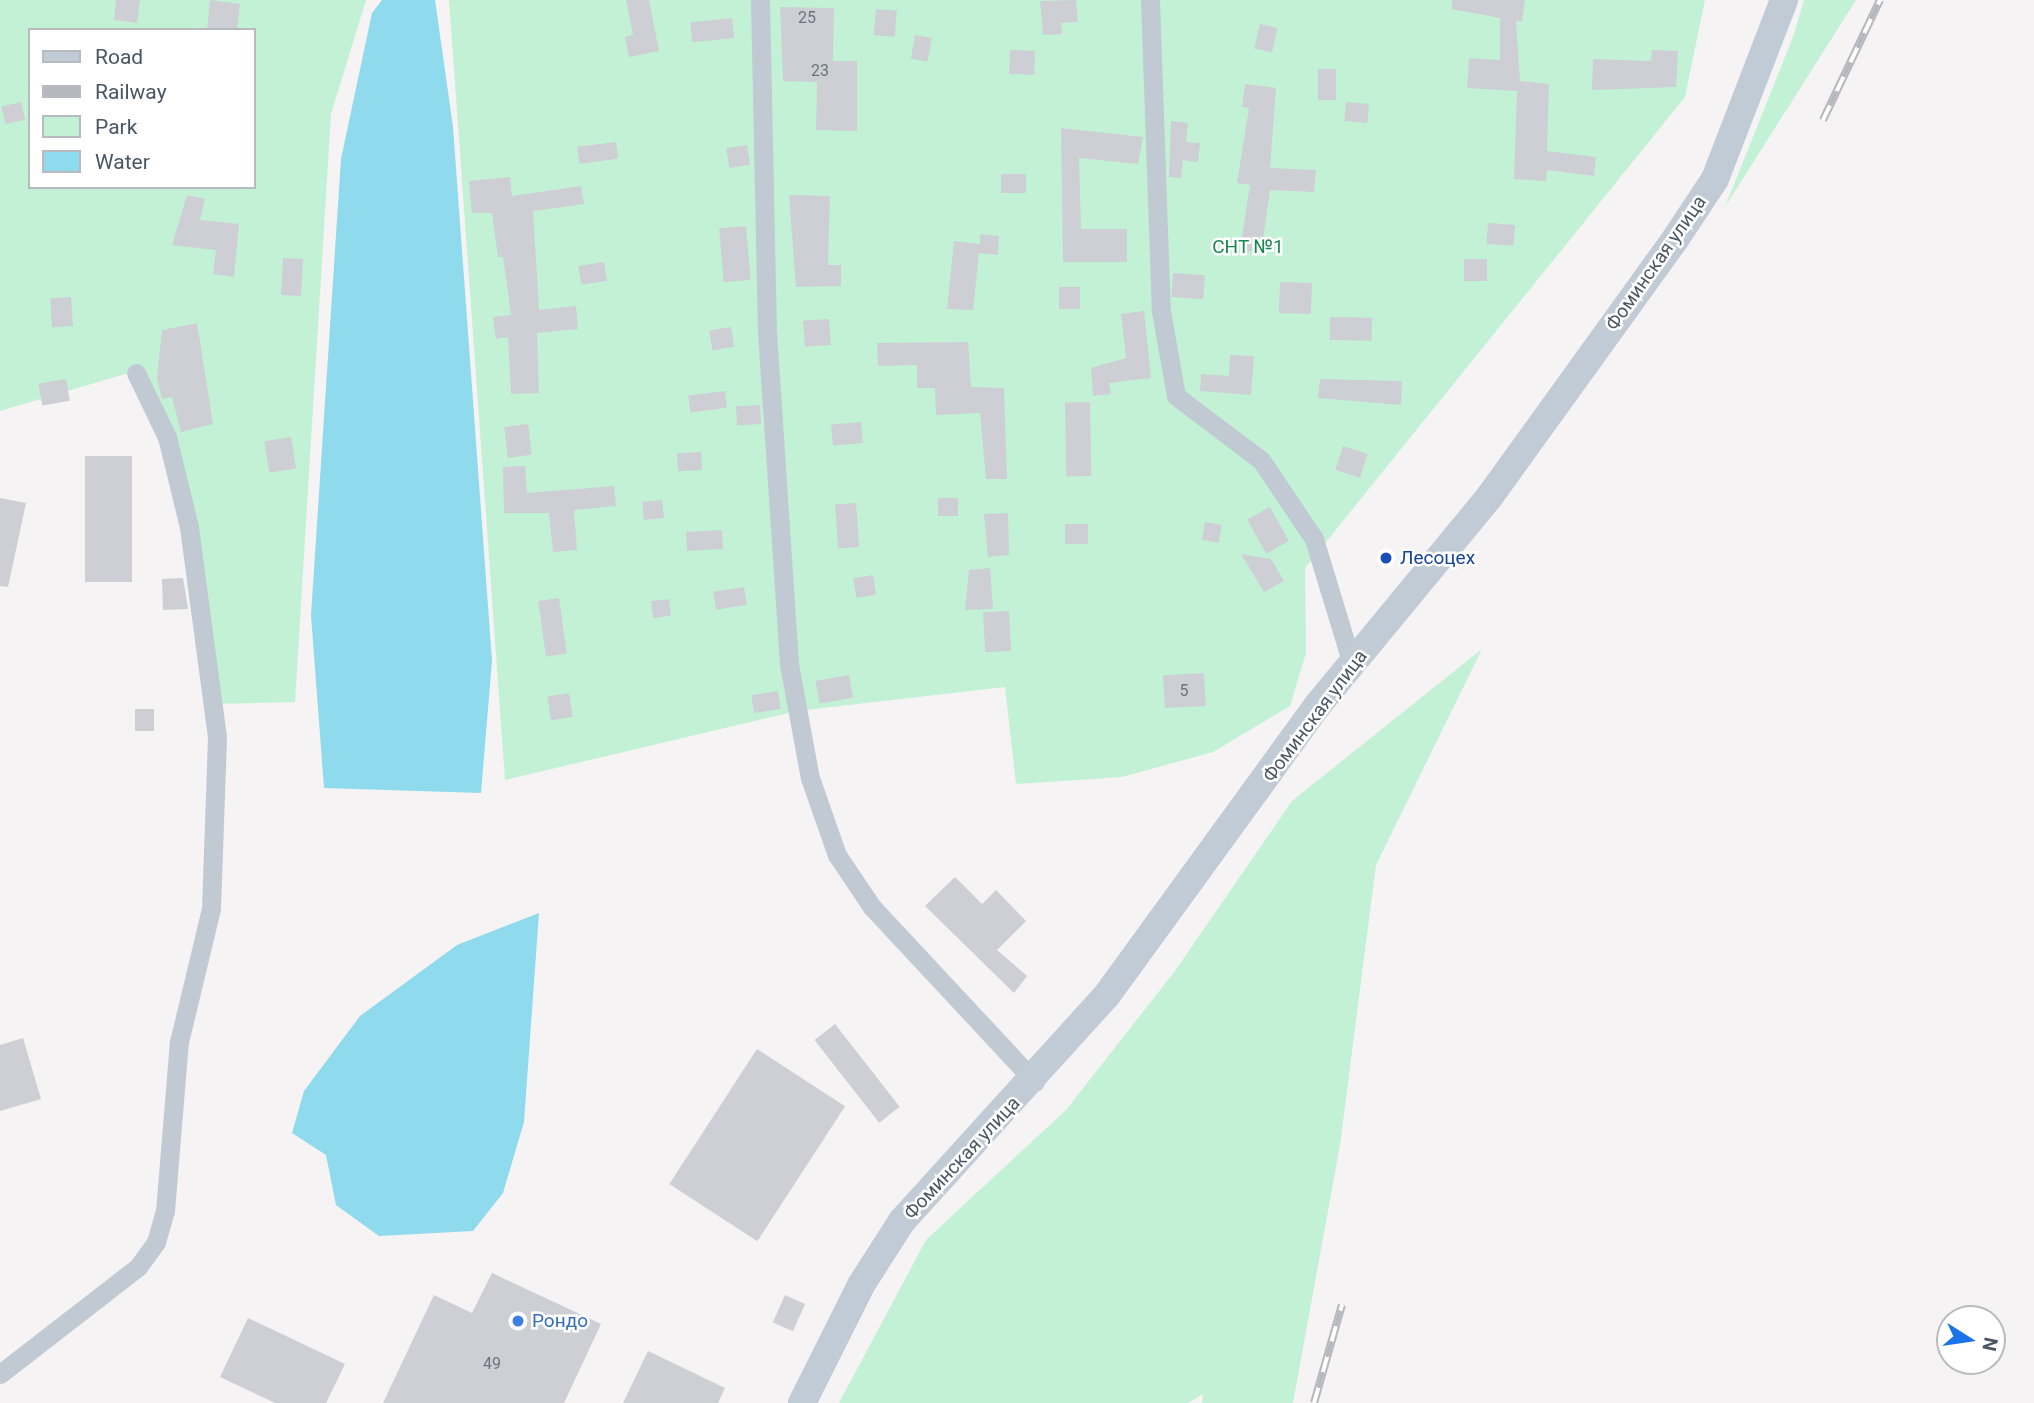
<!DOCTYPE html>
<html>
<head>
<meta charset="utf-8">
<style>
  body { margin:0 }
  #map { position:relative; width:2034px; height:1403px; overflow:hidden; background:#f5f3f3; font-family:Roboto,sans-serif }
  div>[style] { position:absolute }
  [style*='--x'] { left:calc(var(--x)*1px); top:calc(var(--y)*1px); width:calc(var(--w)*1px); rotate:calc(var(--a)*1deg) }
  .green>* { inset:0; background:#c3f1d5 }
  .water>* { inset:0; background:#90daee }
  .building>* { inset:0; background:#cdcfd5; transform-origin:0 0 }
  .street>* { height:19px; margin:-9.5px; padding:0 9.5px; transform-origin:9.5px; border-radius:9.5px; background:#c1cad2 }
  .secondary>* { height:28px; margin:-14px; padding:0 14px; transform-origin:14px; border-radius:14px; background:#c1cbd6 }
  .rail>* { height:8px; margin-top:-4px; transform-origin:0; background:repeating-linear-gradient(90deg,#fff 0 16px,#b5b8bd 0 32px); box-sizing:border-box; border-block:2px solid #b5b8bd }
  .dots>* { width:19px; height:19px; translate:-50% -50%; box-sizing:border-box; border:4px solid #fff; border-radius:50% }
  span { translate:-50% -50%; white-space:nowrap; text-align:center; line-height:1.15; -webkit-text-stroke:5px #fff; paint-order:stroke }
  .number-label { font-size:16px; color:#6b747e }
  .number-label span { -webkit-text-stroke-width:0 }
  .park-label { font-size:19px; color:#17864f }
  .street-label { font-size:19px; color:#4a5661 }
  .transit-label { font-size:19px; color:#164399 }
  .left { translate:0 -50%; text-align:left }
  .shop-label { font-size:19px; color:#366cbe }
  .legend { position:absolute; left:28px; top:28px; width:228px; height:161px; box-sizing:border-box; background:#fff; border:2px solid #b7bbc0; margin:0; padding:9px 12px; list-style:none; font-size:21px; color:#4a5661 }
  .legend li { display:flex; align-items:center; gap:14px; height:35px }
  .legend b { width:35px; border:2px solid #b7bbc0 }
  .north { position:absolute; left:1936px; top:1305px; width:70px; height:70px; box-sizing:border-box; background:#fff; border:2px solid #b7bbc0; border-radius:50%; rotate:102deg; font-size:19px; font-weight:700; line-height:28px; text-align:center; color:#4a5661 }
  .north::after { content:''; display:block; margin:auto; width:24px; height:32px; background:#1a73e8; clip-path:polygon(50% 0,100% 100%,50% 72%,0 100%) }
</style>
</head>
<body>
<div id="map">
  <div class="green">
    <i style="clip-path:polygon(evenodd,0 0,366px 0,331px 114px,295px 702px,217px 704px,190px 510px,132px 372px,0 411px,0 0,30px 30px,254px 30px,254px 187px,30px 187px,30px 30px)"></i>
    <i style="clip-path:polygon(449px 0,1705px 0,1685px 97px,1305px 568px,1306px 653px,1290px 706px,1213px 752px,1122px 777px,1016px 784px,1005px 687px,797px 711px,505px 780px)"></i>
    <i style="clip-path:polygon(1804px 0,1856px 0,1725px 207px,1793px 37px)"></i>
    <i style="clip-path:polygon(1482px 649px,1376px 865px,1340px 1145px,1293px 1403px,1202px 1403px,1203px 1394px,1188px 1403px,839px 1403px,926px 1240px,1066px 1110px,1175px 971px,1292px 801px)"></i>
  </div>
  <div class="water">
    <i style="clip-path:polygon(382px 0,435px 0,453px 127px,492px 661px,481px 793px,324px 788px,311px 615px,341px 159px,372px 13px)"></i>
    <i style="clip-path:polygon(539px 913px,524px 1122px,503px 1193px,473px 1231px,379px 1236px,336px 1205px,326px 1155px,292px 1133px,304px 1091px,360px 1016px,457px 945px)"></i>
  </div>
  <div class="building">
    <i style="clip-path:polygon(116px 0,140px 0,137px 23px,114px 20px)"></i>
    <i style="clip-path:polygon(210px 0,240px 4px,237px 30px,207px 30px)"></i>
    <i style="clip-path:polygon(626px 0,649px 0,659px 51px,629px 57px,625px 37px,633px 35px)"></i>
    <i style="clip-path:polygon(1076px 0,1078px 22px,1061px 23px,1062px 34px,1043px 35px,1040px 1px)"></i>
    <i style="clip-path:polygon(1452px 0,1525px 0,1522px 22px,1516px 21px,1520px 81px,1549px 84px,1547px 151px,1596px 157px,1594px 176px,1547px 170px,1546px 181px,1514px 179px,1517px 91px,1467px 88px,1469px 58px,1500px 60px,1500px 18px,1452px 9px)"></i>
    <i style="clip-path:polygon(780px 7px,834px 8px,833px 61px,857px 61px,857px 131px,816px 130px,817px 82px,783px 81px)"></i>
    <i style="left:876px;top:9px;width:21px;height:26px;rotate:5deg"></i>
    <i style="left:732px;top:18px;width:20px;height:42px;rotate:84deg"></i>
    <i style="left:1260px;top:24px;width:18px;height:25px;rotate:13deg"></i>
    <i style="left:915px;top:35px;width:17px;height:24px;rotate:10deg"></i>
    <i style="left:1010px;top:50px;width:25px;height:24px;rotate:2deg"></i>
    <i style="clip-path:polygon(1652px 50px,1678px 51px,1676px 87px,1592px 90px,1593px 59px,1651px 61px)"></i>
    <i style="left:1318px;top:69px;width:18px;height:31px"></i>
    <i style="clip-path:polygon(1245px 84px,1276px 88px,1270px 168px,1316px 170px,1314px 192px,1270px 190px,1261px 253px,1240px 250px,1250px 185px,1237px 183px,1249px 108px,1242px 107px)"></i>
    <i style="left:21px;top:102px;width:18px;height:20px;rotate:77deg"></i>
    <i style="left:1346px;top:102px;width:23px;height:19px;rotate:5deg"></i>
    <i style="clip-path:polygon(1171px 121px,1188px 123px,1186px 142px,1200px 143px,1198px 162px,1183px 160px,1181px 178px,1169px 177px)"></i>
    <i style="clip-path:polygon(1061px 128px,1143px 137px,1138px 164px,1079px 158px,1081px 229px,1127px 229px,1127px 262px,1063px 262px)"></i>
    <i style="left:616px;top:142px;width:17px;height:39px;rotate:83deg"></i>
    <i style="left:747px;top:145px;width:20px;height:21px;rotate:81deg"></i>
    <i style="left:1001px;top:174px;width:25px;height:19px"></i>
    <i style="clip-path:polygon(510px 177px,512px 196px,581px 186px,584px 204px,533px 211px,539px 310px,576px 306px,578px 329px,537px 333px,539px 393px,511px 394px,508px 337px,496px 339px,493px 317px,511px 315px,503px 257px,498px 257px,492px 213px,472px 213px,469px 181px)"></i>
    <i style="clip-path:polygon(187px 195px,205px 199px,200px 220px,239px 224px,234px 277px,213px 274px,216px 250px,172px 245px)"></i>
    <i style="clip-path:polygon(789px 195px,830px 196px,828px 265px,841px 265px,841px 286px,796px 287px)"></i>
    <i style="left:1488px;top:223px;width:27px;height:21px;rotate:4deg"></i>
    <i style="left:746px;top:226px;width:54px;height:27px;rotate:85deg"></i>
    <i style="clip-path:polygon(980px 234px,999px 236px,998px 255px,979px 253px,973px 310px,947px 309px,954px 241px,980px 244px)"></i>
    <i style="left:283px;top:258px;width:20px;height:37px;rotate:3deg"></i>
    <i style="left:1464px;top:259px;width:23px;height:22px"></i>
    <i style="left:604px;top:262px;width:19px;height:26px;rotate:81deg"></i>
    <i style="left:1173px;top:273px;width:32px;height:24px;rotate:4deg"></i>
    <i style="left:1280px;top:282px;width:32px;height:31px;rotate:2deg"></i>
    <i style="left:1080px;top:287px;width:22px;height:21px;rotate:90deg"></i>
    <i style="left:71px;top:297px;width:29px;height:21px;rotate:86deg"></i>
    <i style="clip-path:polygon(1144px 311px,1151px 378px,1109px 383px,1111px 394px,1093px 396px,1091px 368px,1126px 358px,1121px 314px)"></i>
    <i style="left:1330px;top:317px;width:42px;height:23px;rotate:1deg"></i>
    <i style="left:829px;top:319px;width:26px;height:26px;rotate:86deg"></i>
    <i style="clip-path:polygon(197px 323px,213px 424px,181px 432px,172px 397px,162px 399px,157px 378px,162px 330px)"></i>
    <i style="left:731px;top:327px;width:20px;height:22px;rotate:81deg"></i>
    <i style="clip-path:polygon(968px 342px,971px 387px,1004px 388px,1007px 479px,986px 479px,980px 413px,936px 415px,935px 388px,917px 388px,917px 365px,878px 366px,877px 343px)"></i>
    <i style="clip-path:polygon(1230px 355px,1254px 356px,1251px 395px,1200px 391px,1201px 374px,1229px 376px)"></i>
    <i style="left:66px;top:379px;width:22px;height:28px;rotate:80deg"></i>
    <i style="clip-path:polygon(1320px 379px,1402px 381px,1401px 405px,1318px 398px)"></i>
    <i style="left:725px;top:391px;width:17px;height:37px;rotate:83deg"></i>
    <i style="left:1090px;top:402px;width:74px;height:25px;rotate:89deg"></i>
    <i style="left:760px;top:405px;width:19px;height:24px;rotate:87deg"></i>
    <i style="left:861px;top:422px;width:21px;height:30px;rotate:85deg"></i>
    <i style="left:528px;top:424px;width:31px;height:24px;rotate:83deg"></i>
    <i style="left:291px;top:437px;width:32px;height:27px;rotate:81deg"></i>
    <i style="left:1343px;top:446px;width:26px;height:25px;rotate:18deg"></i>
    <i style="left:701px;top:452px;width:18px;height:24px;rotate:87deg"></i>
    <i style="left:132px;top:456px;width:126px;height:47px;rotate:90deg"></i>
    <i style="clip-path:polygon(525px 466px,527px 493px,614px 486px,616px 506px,574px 510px,577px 550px,553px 552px,549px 513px,504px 513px,503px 467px)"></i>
    <i style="clip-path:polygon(0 498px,26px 503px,8px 587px,0 586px)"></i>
    <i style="left:938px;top:498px;width:20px;height:18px"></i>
    <i style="left:662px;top:500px;width:18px;height:20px;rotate:84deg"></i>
    <i style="left:856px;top:503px;width:44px;height:21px;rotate:86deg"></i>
    <i style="left:1270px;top:507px;width:39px;height:26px;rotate:61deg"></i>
    <i style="clip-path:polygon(1008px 513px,1009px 555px,988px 557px,984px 514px)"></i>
    <i style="left:1205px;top:522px;width:17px;height:18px;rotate:10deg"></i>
    <i style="left:1088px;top:524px;width:20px;height:23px;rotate:90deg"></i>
    <i style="left:722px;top:530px;width:19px;height:36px;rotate:87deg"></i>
    <i style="clip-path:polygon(1241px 554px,1271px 559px,1284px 581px,1264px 592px)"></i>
    <i style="clip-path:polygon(990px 568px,993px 609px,965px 610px,969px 570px)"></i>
    <i style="left:873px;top:575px;width:20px;height:20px;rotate:81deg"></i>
    <i style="clip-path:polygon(183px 578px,188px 609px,163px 610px,162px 579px)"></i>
    <i style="left:744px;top:587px;width:18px;height:31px;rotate:81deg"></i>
    <i style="left:559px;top:598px;width:56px;height:21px;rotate:82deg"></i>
    <i style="left:669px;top:599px;width:17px;height:18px;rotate:83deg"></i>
    <i style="left:1009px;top:611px;width:40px;height:26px;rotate:87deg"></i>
    <i style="left:1204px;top:673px;width:33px;height:41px;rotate:87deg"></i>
    <i style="left:849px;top:675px;width:23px;height:34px;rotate:80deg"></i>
    <i style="left:778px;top:691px;width:18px;height:27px;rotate:81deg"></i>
    <i style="left:569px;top:693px;width:24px;height:22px;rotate:81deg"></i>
    <i style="left:154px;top:709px;width:22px;height:19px;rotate:90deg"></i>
    <i style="clip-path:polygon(955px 877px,982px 904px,996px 890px,1026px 921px,997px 950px,1027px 976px,1014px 993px,925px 906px)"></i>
    <i style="left:835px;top:1024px;width:105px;height:26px;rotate:52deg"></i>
    <i style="clip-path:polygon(23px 1038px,41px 1099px,0 1111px,0 1045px)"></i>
    <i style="left:757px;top:1049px;width:105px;height:161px;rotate:33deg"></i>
    <i style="clip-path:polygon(492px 1273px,601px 1324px,564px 1403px,383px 1403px,434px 1295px,472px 1313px)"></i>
    <i style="left:785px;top:1295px;width:22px;height:30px;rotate:24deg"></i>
    <i style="clip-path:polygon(248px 1318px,345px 1364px,326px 1403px,275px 1403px,220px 1377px)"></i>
    <i style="clip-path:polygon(648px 1351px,725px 1388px,718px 1403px,623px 1403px)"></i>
  </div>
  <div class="street">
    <i style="--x:760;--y:0;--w:332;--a:88.8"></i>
    <i style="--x:767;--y:332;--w:333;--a:86.2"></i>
    <i style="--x:789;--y:664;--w:116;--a:79.6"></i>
    <i style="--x:810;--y:778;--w:82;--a:70.7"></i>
    <i style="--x:837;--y:855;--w:63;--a:56.1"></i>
    <i style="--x:872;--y:907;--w:239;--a:47"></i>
    <i style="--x:1150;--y:0;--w:311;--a:88"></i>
    <i style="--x:1161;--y:311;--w:86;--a:80"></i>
    <i style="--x:1176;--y:396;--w:106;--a:37"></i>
    <i style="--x:1261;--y:460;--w:95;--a:56.1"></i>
    <i style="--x:1314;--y:539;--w:131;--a:73.1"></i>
    <i style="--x:0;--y:1374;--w:175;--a:-37.8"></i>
    <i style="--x:138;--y:1267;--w:31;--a:-54"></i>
    <i style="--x:156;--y:1242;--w:32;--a:-74"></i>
    <i style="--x:165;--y:1211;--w:170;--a:-85.3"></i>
    <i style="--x:179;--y:1042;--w:137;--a:-76.5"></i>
    <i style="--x:211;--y:909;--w:172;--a:-88"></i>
    <i style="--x:217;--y:737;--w:212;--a:-97.6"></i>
    <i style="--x:189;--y:527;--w:93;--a:-103.7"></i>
    <i style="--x:167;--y:437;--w:71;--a:-115.8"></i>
  </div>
  <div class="secondary">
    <i style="--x:802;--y:1403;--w:132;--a:-63.4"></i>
    <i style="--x:861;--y:1285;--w:76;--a:-57.4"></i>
    <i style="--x:902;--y:1221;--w:305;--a:-47.8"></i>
    <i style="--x:1107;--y:995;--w:357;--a:-54"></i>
    <i style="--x:1317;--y:706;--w:272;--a:-50.5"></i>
    <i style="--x:1490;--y:496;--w:314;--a:-54.2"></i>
    <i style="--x:1674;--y:241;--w:74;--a:-56.5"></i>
    <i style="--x:1715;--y:179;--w:192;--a:-68.9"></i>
  </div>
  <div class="rail">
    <i style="--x:1823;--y:120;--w:133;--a:-64.6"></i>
    <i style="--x:1314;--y:1403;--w:102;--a:-74.1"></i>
  </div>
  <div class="dots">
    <i style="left:1386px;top:558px;background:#1a4fb4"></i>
    <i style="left:518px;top:1321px;background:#3f7fe0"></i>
  </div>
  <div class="number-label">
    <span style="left:807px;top:18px">25</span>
    <span style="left:820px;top:71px">23</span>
    <span style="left:1184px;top:691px">5</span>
    <span style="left:492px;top:1364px">49</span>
  </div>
  <div class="park-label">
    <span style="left:1248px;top:247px">СНТ №1</span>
  </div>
  <div class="street-label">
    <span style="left:1656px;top:263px;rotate:-55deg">Фоминская улица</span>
    <span style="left:1315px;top:716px;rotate:-53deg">Фоминская улица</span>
    <span style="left:962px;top:1158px;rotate:-47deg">Фоминская улица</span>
  </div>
  <div class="transit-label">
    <span class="left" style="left:1400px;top:558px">Лесоцех</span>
  </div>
  <div class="shop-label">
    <span class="left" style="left:532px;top:1321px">Рондо</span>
  </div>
  <ul class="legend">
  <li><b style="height:9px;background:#c1cbd6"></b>Road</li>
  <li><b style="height:9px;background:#b5b8bd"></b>Railway</li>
  <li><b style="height:19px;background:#c3f1d5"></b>Park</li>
  <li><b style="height:19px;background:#90daee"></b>Water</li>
  </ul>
  <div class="north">N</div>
</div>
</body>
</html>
